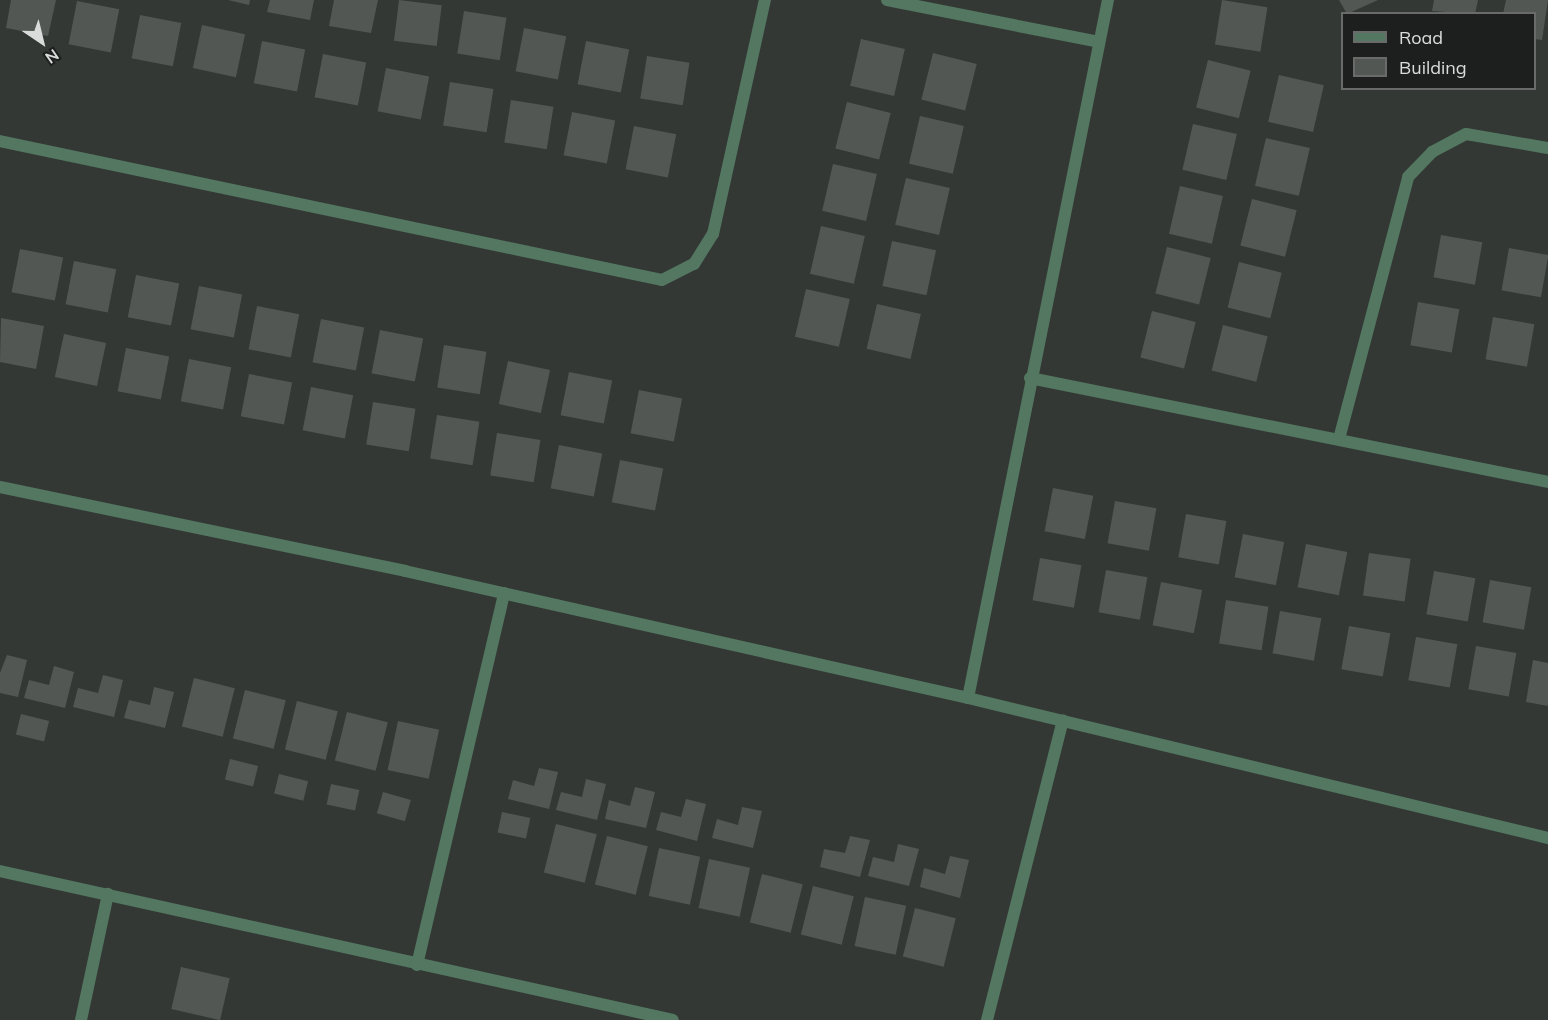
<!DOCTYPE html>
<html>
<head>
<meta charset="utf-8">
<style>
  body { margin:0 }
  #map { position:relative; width:1548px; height:1020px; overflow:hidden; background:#333835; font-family:Mulish,sans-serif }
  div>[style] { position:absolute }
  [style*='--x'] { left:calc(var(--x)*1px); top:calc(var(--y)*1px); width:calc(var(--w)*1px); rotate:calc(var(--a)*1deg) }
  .building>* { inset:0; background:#525754; transform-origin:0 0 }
  .street>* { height:12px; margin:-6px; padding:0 6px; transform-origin:6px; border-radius:6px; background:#537760 }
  span { translate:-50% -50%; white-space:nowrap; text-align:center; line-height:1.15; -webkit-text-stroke:4.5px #1c1f1d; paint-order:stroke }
  .legend { position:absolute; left:1341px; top:12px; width:195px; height:78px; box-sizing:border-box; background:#1c1f1d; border:2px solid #686b69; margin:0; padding:8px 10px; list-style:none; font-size:18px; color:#d9dcda }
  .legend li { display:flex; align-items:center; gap:12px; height:30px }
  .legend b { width:30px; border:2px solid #686b69 }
  .north { position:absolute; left:12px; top:12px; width:60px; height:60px; -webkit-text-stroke:4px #1c1f1d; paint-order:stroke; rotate:145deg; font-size:16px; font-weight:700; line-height:24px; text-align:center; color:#d9dcda }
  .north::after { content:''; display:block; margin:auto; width:21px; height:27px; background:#d9dcda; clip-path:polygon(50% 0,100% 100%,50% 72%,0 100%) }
</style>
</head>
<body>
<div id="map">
  <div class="building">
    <i style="clip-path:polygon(11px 0,56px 0,48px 36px,6px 28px)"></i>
    <i style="clip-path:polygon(228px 0,250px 0,249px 5px)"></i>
    <i style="clip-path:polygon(270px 0,314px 0,310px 20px,267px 12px)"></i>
    <i style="clip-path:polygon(334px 0,378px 0,371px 33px,329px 26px)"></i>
    <i style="left:399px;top:0;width:43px;height:41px;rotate:7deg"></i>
    <i style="left:1222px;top:0;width:46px;height:45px;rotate:9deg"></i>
    <i style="clip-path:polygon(1339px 0,1378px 0,1347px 14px)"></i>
    <i style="clip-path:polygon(1434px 0,1478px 0,1475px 14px,1432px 11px)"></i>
    <i style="clip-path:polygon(1506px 0,1548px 0,1542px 40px,1534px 39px,1534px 14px,1503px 14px)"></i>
    <i style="left:77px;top:1px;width:43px;height:44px;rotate:11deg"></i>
    <i style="left:464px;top:11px;width:43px;height:43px;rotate:9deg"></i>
    <i style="left:140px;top:15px;width:42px;height:44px;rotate:11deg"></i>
    <i style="left:202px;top:25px;width:44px;height:44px;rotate:12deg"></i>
    <i style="left:524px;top:28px;width:43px;height:44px;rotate:11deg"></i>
    <i style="left:861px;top:39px;width:45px;height:48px;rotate:13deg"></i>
    <i style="left:262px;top:41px;width:44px;height:43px;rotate:11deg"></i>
    <i style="left:586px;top:41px;width:44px;height:44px;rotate:11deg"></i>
    <i style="left:933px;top:53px;width:45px;height:48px;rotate:14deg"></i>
    <i style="left:323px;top:54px;width:44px;height:44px;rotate:11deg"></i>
    <i style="left:647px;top:56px;width:43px;height:43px;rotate:9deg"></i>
    <i style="left:1208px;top:60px;width:44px;height:49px;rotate:14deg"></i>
    <i style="left:386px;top:68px;width:44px;height:44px;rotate:11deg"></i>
    <i style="left:1279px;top:75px;width:46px;height:48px;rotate:13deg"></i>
    <i style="left:450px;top:82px;width:44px;height:44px;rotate:9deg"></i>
    <i style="left:511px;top:100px;width:43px;height:43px;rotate:9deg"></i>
    <i style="left:847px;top:102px;width:45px;height:48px;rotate:14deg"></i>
    <i style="left:572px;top:112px;width:44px;height:44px;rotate:11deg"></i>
    <i style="left:920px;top:116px;width:45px;height:49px;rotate:13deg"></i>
    <i style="left:1193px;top:124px;width:45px;height:47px;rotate:13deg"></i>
    <i style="left:634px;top:126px;width:43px;height:44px;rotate:11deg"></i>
    <i style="left:1266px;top:138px;width:45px;height:49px;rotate:13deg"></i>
    <i style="left:833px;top:164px;width:45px;height:48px;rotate:13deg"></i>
    <i style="left:906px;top:178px;width:45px;height:48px;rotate:13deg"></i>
    <i style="left:1180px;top:186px;width:44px;height:49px;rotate:13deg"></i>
    <i style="left:1252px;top:199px;width:46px;height:48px;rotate:14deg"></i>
    <i style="left:821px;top:226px;width:45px;height:49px;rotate:13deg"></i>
    <i style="left:1441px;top:235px;width:42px;height:43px;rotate:10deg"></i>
    <i style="left:892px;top:241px;width:45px;height:46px;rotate:12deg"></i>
    <i style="left:1167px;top:247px;width:45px;height:48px;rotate:14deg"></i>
    <i style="left:1509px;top:248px;width:40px;height:43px;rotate:10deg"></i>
    <i style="left:20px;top:249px;width:44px;height:44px;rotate:11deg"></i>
    <i style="left:74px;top:261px;width:43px;height:44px;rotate:11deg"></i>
    <i style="left:1239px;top:262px;width:44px;height:47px;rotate:14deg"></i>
    <i style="left:136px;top:275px;width:44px;height:43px;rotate:11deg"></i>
    <i style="left:199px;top:286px;width:44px;height:44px;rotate:11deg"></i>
    <i style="left:806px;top:289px;width:45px;height:49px;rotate:13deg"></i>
    <i style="left:1418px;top:302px;width:42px;height:44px;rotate:10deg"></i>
    <i style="left:877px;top:304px;width:45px;height:46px;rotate:13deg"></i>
    <i style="left:257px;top:306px;width:43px;height:44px;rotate:11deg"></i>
    <i style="left:1152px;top:311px;width:45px;height:48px;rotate:14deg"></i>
    <i style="left:1493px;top:317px;width:42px;height:43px;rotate:10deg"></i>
    <i style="clip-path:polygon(1px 318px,44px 326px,36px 369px,0 362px)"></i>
    <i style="left:321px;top:319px;width:44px;height:44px;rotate:11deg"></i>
    <i style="left:1223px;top:325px;width:46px;height:47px;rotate:14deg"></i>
    <i style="left:380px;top:330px;width:44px;height:44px;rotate:11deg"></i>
    <i style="left:64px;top:334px;width:43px;height:44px;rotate:12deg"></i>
    <i style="left:444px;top:345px;width:43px;height:43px;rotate:9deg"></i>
    <i style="left:126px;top:348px;width:44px;height:44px;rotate:11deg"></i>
    <i style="left:189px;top:359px;width:43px;height:43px;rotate:11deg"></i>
    <i style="left:508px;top:361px;width:43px;height:44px;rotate:12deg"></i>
    <i style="left:569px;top:372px;width:44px;height:44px;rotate:11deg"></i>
    <i style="left:249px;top:374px;width:44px;height:43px;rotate:11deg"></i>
    <i style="left:311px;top:387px;width:43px;height:44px;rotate:11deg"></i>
    <i style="left:639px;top:390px;width:44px;height:44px;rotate:11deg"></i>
    <i style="left:373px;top:402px;width:43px;height:43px;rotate:9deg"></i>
    <i style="left:437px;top:415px;width:43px;height:44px;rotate:9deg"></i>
    <i style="left:497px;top:433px;width:44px;height:43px;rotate:9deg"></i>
    <i style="left:559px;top:445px;width:44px;height:44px;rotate:11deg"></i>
    <i style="left:620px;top:460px;width:44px;height:43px;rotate:11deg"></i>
    <i style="left:1053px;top:488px;width:41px;height:44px;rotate:11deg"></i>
    <i style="left:1115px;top:501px;width:42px;height:43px;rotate:10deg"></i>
    <i style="left:1186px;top:514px;width:41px;height:44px;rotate:10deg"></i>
    <i style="left:1243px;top:534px;width:42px;height:44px;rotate:11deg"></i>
    <i style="left:1306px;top:544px;width:42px;height:44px;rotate:11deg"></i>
    <i style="left:1369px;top:553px;width:42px;height:43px;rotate:8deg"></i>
    <i style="left:1040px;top:558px;width:42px;height:43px;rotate:10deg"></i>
    <i style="left:1106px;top:570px;width:42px;height:43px;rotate:10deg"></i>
    <i style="left:1434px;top:571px;width:42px;height:44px;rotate:10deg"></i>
    <i style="left:1490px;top:580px;width:42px;height:43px;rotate:10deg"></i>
    <i style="left:1161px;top:582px;width:42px;height:44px;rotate:11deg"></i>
    <i style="left:1226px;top:600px;width:43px;height:44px;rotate:9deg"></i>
    <i style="left:1280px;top:611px;width:42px;height:43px;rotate:10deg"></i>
    <i style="left:1349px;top:626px;width:42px;height:44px;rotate:10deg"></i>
    <i style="left:1416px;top:637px;width:42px;height:44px;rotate:10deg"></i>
    <i style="left:1476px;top:646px;width:41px;height:44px;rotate:10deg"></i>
    <i style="clip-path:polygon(7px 655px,27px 660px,18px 697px,0 693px,0 673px)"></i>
    <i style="clip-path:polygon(1533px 660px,1548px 663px,1548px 706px,1526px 702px)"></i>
    <i style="clip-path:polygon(54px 666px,74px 672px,65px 708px,24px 698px,29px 680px,49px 685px)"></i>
    <i style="clip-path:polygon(103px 675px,123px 680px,114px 717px,73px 707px,78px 688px,98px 693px)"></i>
    <i style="left:194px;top:678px;width:42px;height:50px;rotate:14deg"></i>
    <i style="clip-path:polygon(154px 687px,174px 692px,165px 728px,124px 718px,129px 700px,150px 705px)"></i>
    <i style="left:245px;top:690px;width:42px;height:50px;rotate:14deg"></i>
    <i style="left:297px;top:701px;width:42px;height:50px;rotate:14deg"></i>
    <i style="left:347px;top:712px;width:42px;height:50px;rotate:14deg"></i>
    <i style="left:21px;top:714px;width:29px;height:21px;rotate:14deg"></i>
    <i style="left:398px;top:721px;width:42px;height:50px;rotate:12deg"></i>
    <i style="left:230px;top:759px;width:29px;height:21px;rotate:14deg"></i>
    <i style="clip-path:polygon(539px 768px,558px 772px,549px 809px,508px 799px,513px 780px,534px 786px)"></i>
    <i style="left:279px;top:774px;width:30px;height:20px;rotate:14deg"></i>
    <i style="clip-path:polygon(586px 779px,606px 784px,597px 820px,556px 810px,561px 792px,582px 797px)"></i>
    <i style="left:331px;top:784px;width:29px;height:21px;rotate:12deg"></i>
    <i style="clip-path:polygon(635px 787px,655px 792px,646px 828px,605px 819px,609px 800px,630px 806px)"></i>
    <i style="left:383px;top:792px;width:29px;height:22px;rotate:16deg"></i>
    <i style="clip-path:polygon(686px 799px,706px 804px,697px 841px,656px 830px,661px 812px,681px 817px)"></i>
    <i style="clip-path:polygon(742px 807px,762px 811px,753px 848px,712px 838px,717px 819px,738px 825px)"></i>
    <i style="left:502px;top:812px;width:29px;height:21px;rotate:12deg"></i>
    <i style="left:556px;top:824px;width:42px;height:50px;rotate:14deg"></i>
    <i style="left:607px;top:836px;width:42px;height:50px;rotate:14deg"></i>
    <i style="clip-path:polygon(850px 836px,870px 840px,860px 877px,820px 867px,824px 849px,845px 853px)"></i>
    <i style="clip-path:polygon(898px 844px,919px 849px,909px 886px,868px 876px,873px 857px,894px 862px)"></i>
    <i style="left:659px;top:848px;width:42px;height:49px;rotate:12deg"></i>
    <i style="clip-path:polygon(950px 856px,969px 860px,960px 898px,920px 887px,924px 868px,945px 874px)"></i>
    <i style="left:709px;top:859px;width:42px;height:50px;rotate:12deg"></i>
    <i style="left:762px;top:874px;width:42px;height:50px;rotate:14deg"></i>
    <i style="left:813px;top:886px;width:42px;height:50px;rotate:14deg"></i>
    <i style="left:865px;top:897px;width:42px;height:50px;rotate:12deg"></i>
    <i style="left:915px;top:908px;width:42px;height:50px;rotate:14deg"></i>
    <i style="left:181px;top:967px;width:50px;height:43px;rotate:13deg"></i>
  </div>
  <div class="street">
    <i style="--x:887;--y:0;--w:216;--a:11.2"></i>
    <i style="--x:0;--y:141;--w:676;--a:11.86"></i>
    <i style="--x:662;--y:280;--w:36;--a:-27"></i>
    <i style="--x:694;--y:264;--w:36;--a:-58"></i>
    <i style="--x:713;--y:234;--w:240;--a:-77.5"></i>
    <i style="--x:1030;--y:378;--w:528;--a:11.35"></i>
    <i style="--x:1339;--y:439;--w:271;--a:-75.2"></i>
    <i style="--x:1408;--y:177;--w:35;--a:-46"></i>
    <i style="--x:1432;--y:152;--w:38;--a:-28"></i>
    <i style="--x:1466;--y:134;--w:83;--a:9.7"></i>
    <i style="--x:0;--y:487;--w:414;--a:11.7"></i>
    <i style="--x:405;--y:571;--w:577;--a:12.71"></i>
    <i style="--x:968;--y:698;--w:597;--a:13.57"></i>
    <i style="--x:968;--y:698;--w:712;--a:-78.66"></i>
    <i style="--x:0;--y:871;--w:689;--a:12.48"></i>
    <i style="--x:417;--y:965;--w:382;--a:-76.8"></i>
    <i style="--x:81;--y:1020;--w:129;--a:-77.9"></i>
    <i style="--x:987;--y:1020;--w:309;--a:-75.8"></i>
  </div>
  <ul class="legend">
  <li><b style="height:8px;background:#537760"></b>Road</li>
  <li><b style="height:16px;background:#525754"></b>Building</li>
  </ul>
  <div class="north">N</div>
</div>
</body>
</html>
